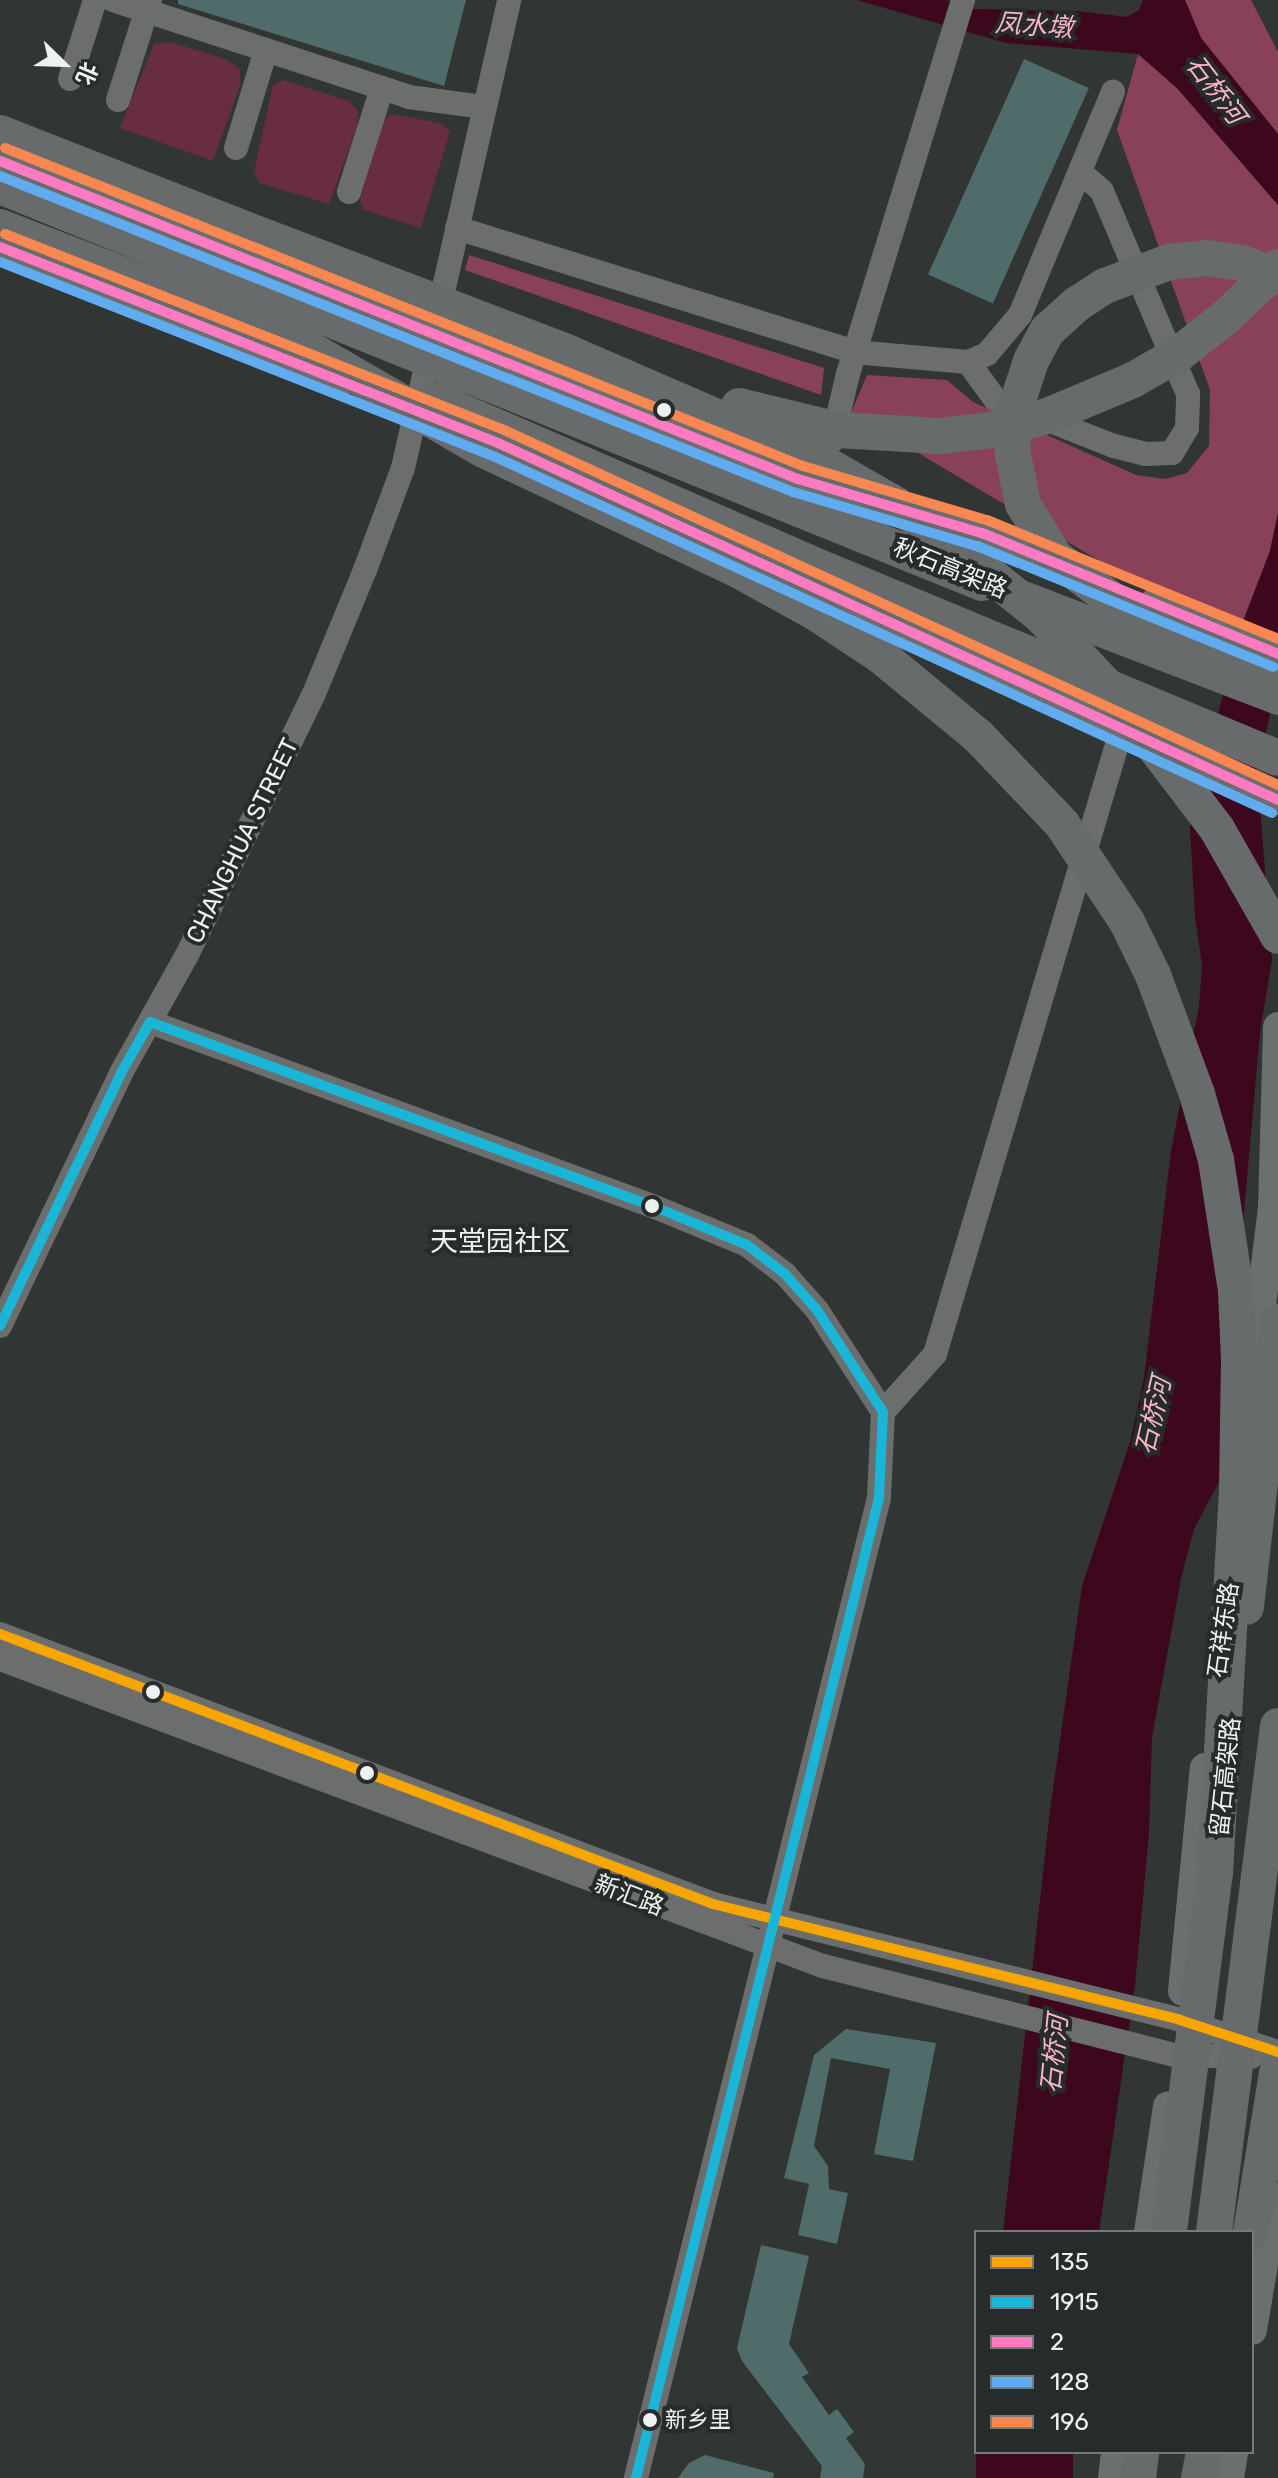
<!DOCTYPE html>
<html>
<head>
<meta charset="utf-8">
<style>
  body { margin:0 }
  #map { position:relative; width:1278px; height:2478px; overflow:hidden; background:#313534; font-family:Rubik,"Noto Sans SC",sans-serif }
  div>[style] { position:absolute }
  [style*='--x'] { left:calc(var(--x)*1px); top:calc(var(--y)*1px); width:calc(var(--w)*1px); rotate:calc(var(--a)*1deg) }
  .green>* { inset:0; background:#692d42 }
  .forest>* { inset:0; background:#894159 }
  .water>* { inset:0; background:#3d071e; transform-origin:0 0 }
  .building>* { inset:0; background:#4f6c6a; transform-origin:0 0 }
  .minor>* { height:24px; margin:-12px; padding:0 12px; transform-origin:12px; border-radius:12px; background:#6c6e6e }
  .major>* { height:30px; margin:-15px; padding:0 15px; transform-origin:15px; border-radius:15px; background:#6c6f6f }
  .highway>* { height:36px; margin:-18px; padding:0 18px; transform-origin:18px; border-radius:18px; background:#686b6b }
  .highway-bridge>* { height:36px; margin:-18px; padding:0 18px; transform-origin:18px; border-radius:18px; background:#686b6b }
  .bus-1>* { height:10px; margin:-5px; padding:0 5px; transform-origin:5px; border-radius:5px; background:#f7a600 }
  .bus-2>* { height:10px; margin:-5px; padding:0 5px; transform-origin:5px; border-radius:5px; background:#1ab6d8 }
  .bus-3>* { height:10px; margin:-5px; padding:0 5px; transform-origin:5px; border-radius:5px; background:#fe7ac1 }
  .bus-4>* { height:10px; margin:-5px; padding:0 5px; transform-origin:5px; border-radius:5px; background:#60acee }
  .bus-5>* { height:10px; margin:-5px; padding:0 5px; transform-origin:5px; border-radius:5px; background:#f88751 }
  .dots>* { width:22px; height:22px; translate:-50% -50%; box-sizing:border-box; border:4px solid #262c2b; border-radius:50% }
  span { translate:-50% -50%; white-space:nowrap; text-align:center; line-height:1.15; -webkit-text-stroke:8px #262c2b; paint-order:stroke }
  .bus-label { font-size:22px; color:#edf1f0 }
  .left { translate:0 -50%; text-align:left }
  .street-label { font-size:24px; color:#edf1f0 }
  .water-label { font-size:26px; color:#fbb3c7; font-style:italic }
  .quarter-label { font-size:28px; color:#edf1f0 }
  .legend { position:absolute; left:974px; top:2230px; width:280px; height:224px; box-sizing:border-box; background:#262c2b; border:2px solid #767b7a; margin:0; padding:10px 14px; list-style:none; font-size:24px; color:#edf1f0 }
  .legend li { display:flex; align-items:center; gap:16px; height:40px }
  .legend b { width:40px; border:2px solid #767b7a }
  .north { position:absolute; left:24px; top:24px; width:80px; height:80px; -webkit-text-stroke:6px #262c2b; paint-order:stroke; rotate:113deg; font-size:22px; font-weight:700; line-height:32px; text-align:center; color:#edf1f0 }
  .north::after { content:''; display:block; margin:auto; width:28px; height:36px; background:#edf1f0; clip-path:polygon(50% 0,100% 100%,50% 72%,0 100%) }
</style>
</head>
<body>
<div id="map">
  <div class="green">
    <i style="clip-path:polygon(171px 42px,227px 60px,240px 69px,240px 86px,213px 161px,120px 128px,154px 44px)"></i>
    <i style="clip-path:polygon(284px 80px,349px 101px,358px 111px,357px 127px,329px 204px,260px 183px,254px 172px,273px 85px)"></i>
    <i style="clip-path:polygon(391px 114px,440px 123px,450px 131px,421px 228px,364px 210px,360px 200px,382px 122px)"></i>
  </div>
  <div class="forest">
    <i style="clip-path:polygon(1185px 0,1251px 0,1278px 52px,1278px 134px,1201px 38px)"></i>
    <i style="clip-path:polygon(1138px 54px,1176px 87px,1278px 205px,1278px 513px,1270px 551px,1242px 624px,1120px 573px,851px 413px,867px 375px,947px 380px,973px 402px,1136px 475px,1165px 479px,1187px 473px,1209px 446px,1210px 390px,1117px 130px)"></i>
    <i style="clip-path:polygon(469px 255px,824px 368px,821px 395px,465px 270px)"></i>
  </div>
  <div class="water">
    <i style="clip-path:polygon(857px 0,945px 0,974px 9px,1078px 11px,1127px 17px,1139px 10px,1143px 0,1185px 0,1201px 38px,1278px 134px,1278px 205px,1178px 89px,1138px 54px,1006px 43px)"></i>
    <i style="clip-path:polygon(1278px 513px,1278px 681px,1257px 769px,1272px 959px,1260px 1033px,1220px 1480px,1194px 1529px,1181px 1579px,1152px 1737px,1149px 1833px,1135px 1986px,1099px 2232px,1003px 2232px,1050px 1810px,1082px 1586px,1130px 1442px,1144px 1378px,1171px 1151px,1199px 1006px,1202px 965px,1195px 916px,1190px 828px,1237px 637px,1270px 551px)"></i>
    <i style="left:976px;top:2452px;width:97px;height:26px"></i>
  </div>
  <div class="building">
    <i style="clip-path:polygon(178px 0,466px 0,444px 86px,178px 4px)"></i>
    <i style="left:1024px;top:59px;width:71px;height:236px;rotate:24deg"></i>
    <i style="clip-path:polygon(846px 2029px,936px 2043px,913px 2161px,874px 2154px,890px 2069px,831px 2058px,814px 2146px,828px 2166px,829px 2189px,848px 2193px,837px 2244px,798px 2235px,809px 2184px,784px 2178px,814px 2055px)"></i>
    <i style="clip-path:polygon(761px 2245px,809px 2256px,789px 2344px,809px 2373px,802px 2377px,829px 2415px,837px 2409px,854px 2432px,846px 2438px,865px 2464px,863px 2478px,820px 2478px,822px 2466px,742px 2361px,737px 2348px)"></i>
    <i style="clip-path:polygon(705px 2455px,774px 2473px,773px 2478px,678px 2478px,689px 2463px)"></i>
  </div>
  <div class="minor">
    <i style="--x:113;--y:0;--w:311;--a:18.1"></i>
    <i style="--x:409;--y:97;--w:76;--a:7.6"></i>
    <i style="--x:70;--y:79;--w:83;--a:-72.4"></i>
    <i style="--x:118;--y:100;--w:105;--a:-72.3"></i>
    <i style="--x:236;--y:148;--w:102;--a:-73"></i>
    <i style="--x:349;--y:192;--w:109;--a:-72.4"></i>
    <i style="--x:457;--y:228;--w:416;--a:17.3"></i>
    <i style="--x:854;--y:352;--w:114;--a:5"></i>
    <i style="--x:968;--y:362;--w:21;--a:-23"></i>
    <i style="--x:987;--y:354;--w:51;--a:-49.8"></i>
    <i style="--x:1020;--y:315;--w:242;--a:-67.4"></i>
    <i style="--x:968;--y:362;--w:46;--a:53.9"></i>
    <i style="--x:995;--y:399;--w:128;--a:21.6"></i>
    <i style="--x:1114;--y:446;--w:32;--a:14"></i>
    <i style="--x:1145;--y:454;--w:27;--a:-2"></i>
    <i style="--x:1172;--y:453;--w:29;--a:-59"></i>
    <i style="--x:1187;--y:428;--w:34;--a:-88"></i>
    <i style="--x:1188;--y:394;--w:220;--a:-113"></i>
    <i style="--x:1102;--y:191;--w:29;--a:-139"></i>
    <i style="--x:832;--y:441;--w:69;--a:-76.6"></i>
    <i style="--x:848;--y:374;--w:391;--a:-72.9"></i>
    <i style="--x:150;--y:1022;--w:538;--a:20.12"></i>
    <i style="--x:655;--y:1207;--w:100;--a:22.4"></i>
    <i style="--x:747;--y:1245;--w:48;--a:37.3"></i>
    <i style="--x:785;--y:1274;--w:48;--a:48.4"></i>
    <i style="--x:817;--y:1310;--w:121;--a:57.1"></i>
    <i style="--x:883;--y:1412;--w:86;--a:92.7"></i>
    <i style="--x:879;--y:1498;--w:1010;--a:103.93"></i>
    <i style="--x:0;--y:1326;--w:280;--a:-64.4"></i>
    <i style="--x:121;--y:1073;--w:135;--a:-60.8"></i>
    <i style="--x:187;--y:955;--w:288;--a:-64.1"></i>
    <i style="--x:313;--y:696;--w:136;--a:-67.6"></i>
    <i style="--x:365;--y:570;--w:109;--a:-69.6"></i>
    <i style="--x:403;--y:468;--w:480;--a:-77.2"></i>
    <i style="--x:883;--y:1412;--w:78;--a:-48.1"></i>
    <i style="--x:935;--y:1354;--w:653;--a:-73.37"></i>
    <i style="--x:0;--y:1634;--w:762;--a:20.74"></i>
    <i style="--x:713;--y:1904;--w:481;--a:13.9"></i>
    <i style="--x:1180;--y:2020;--w:103;--a:18.1"></i>
    <i style="--x:0;--y:1659;--w:878;--a:20.46"></i>
    <i style="--x:823;--y:1966;--w:364;--a:14.2"></i>
    <i style="--x:1176;--y:2055;--w:75;--a:1.5"></i>
  </div>
  <div class="major">
    <i style="--x:0;--y:161;--w:859;--a:21.73"></i>
    <i style="--x:798;--y:479;--w:78;--a:16.3"></i>
    <i style="--x:0;--y:247;--w:367;--a:21.4"></i>
    <i style="--x:919;--y:514;--w:66;--a:16.8"></i>
    <i style="--x:982;--y:533;--w:94;--a:21.9"></i>
    <i style="--x:724;--y:544;--w:610;--a:24.8"></i>
    <i style="--x:1154;--y:603;--w:134;--a:22.4"></i>
    <i style="--x:1251;--y:1387;--w:180;--a:-83"></i>
    <i style="--x:1273;--y:1208;--w:181;--a:-88.4"></i>
    <i style="--x:1183;--y:1991;--w:224;--a:-84.4"></i>
    <i style="--x:1149;--y:2232;--w:127;--a:-81.4"></i>
    <i style="--x:1252;--y:2330;--w:134;--a:-80.5"></i>
    <i style="--x:1113;--y:2478;--w:26;--a:-83"></i>
    <i style="--x:1229;--y:2478;--w:26;--a:-81"></i>
  </div>
  <div class="highway">
    <i style="--x:0;--y:133;--w:286;--a:21.4"></i>
    <i style="--x:0;--y:186;--w:45;--a:22"></i>
    <i style="--x:0;--y:227;--w:323;--a:21.2"></i>
    <i style="--x:829;--y:571;--w:486;--a:22.6"></i>
    <i style="--x:1018;--y:597;--w:279;--a:21"></i>
    <i style="--x:1246;--y:1607;--w:287;--a:-83.6"></i>
    <i style="--x:1251;--y:2232;--w:166;--a:-80.7"></i>
    <i style="--x:1138;--y:2478;--w:26;--a:-83"></i>
    <i style="--x:1199;--y:2478;--w:26;--a:-79"></i>
  </div>
  <div class="highway-bridge">
    <i style="--x:42;--y:203;--w:1014;--a:22.01"></i>
    <i style="--x:266;--y:237;--w:324;--a:20.9"></i>
    <i style="--x:569;--y:353;--w:279;--a:23.4"></i>
    <i style="--x:825;--y:464;--w:81;--a:29.7"></i>
    <i style="--x:895;--y:504;--w:62;--a:34.5"></i>
    <i style="--x:946;--y:539;--w:122;--a:39"></i>
    <i style="--x:1041;--y:616;--w:108;--a:46.9"></i>
    <i style="--x:1115;--y:695;--w:168;--a:52.7"></i>
    <i style="--x:1217;--y:829;--w:123;--a:60.3"></i>
    <i style="--x:301;--y:344;--w:211;--a:30.1"></i>
    <i style="--x:484;--y:450;--w:281;--a:25.3"></i>
    <i style="--x:738;--y:570;--w:89;--a:28.9"></i>
    <i style="--x:816;--y:613;--w:78;--a:33.5"></i>
    <i style="--x:881;--y:656;--w:126;--a:39.5"></i>
    <i style="--x:978;--y:736;--w:122;--a:46.3"></i>
    <i style="--x:1062;--y:824;--w:118;--a:56.4"></i>
    <i style="--x:1127;--y:922;--w:59;--a:63.9"></i>
    <i style="--x:1153;--y:975;--w:127;--a:69.7"></i>
    <i style="--x:1197;--y:1094;--w:69;--a:73.9"></i>
    <i style="--x:1216;--y:1160;--w:133;--a:81.3"></i>
    <i style="--x:1236;--y:1291;--w:69;--a:87.5"></i>
    <i style="--x:1239;--y:1360;--w:131;--a:90.9"></i>
    <i style="--x:1237;--y:1491;--w:382;--a:93.3"></i>
    <i style="--x:1215;--y:1872;--w:363;--a:97.3"></i>
    <i style="--x:435;--y:400;--w:430;--a:23.5"></i>
    <i style="--x:739;--y:406;--w:102;--a:13.6"></i>
    <i style="--x:838;--y:430;--w:102;--a:3.4"></i>
    <i style="--x:940;--y:436;--w:53;--a:-6.5"></i>
    <i style="--x:993;--y:430;--w:56;--a:-14.5"></i>
    <i style="--x:1047;--y:416;--w:93;--a:-22.7"></i>
    <i style="--x:1133;--y:380;--w:54;--a:-29.9"></i>
    <i style="--x:1180;--y:353;--w:60;--a:-38.2"></i>
    <i style="--x:1227;--y:316;--w:71;--a:-43.9"></i>
    <i style="--x:1270;--y:676;--w:175;--a:-154.3"></i>
    <i style="--x:1112;--y:600;--w:71;--a:-143"></i>
    <i style="--x:1055;--y:557;--w:62;--a:-121.1"></i>
    <i style="--x:1023;--y:504;--w:51;--a:-101.3"></i>
    <i style="--x:1013;--y:454;--w:35;--a:-92"></i>
    <i style="--x:1012;--y:419;--w:61;--a:-71.9"></i>
    <i style="--x:1031;--y:361;--w:34;--a:-62"></i>
    <i style="--x:1047;--y:331;--w:40;--a:-42"></i>
    <i style="--x:1077;--y:304;--w:33;--a:-33"></i>
    <i style="--x:1105;--y:286;--w:68;--a:-20.6"></i>
    <i style="--x:1169;--y:262;--w:38;--a:-6"></i>
    <i style="--x:1207;--y:258;--w:35;--a:8"></i>
    <i style="--x:1242;--y:263;--w:39;--a:21"></i>
    <i style="--x:1214;--y:2232;--w:510;--a:-82.79"></i>
  </div>
  <div class="bus-1">
    <i style="--x:0;--y:1634;--w:762;--a:20.74"></i>
    <i style="--x:713;--y:1904;--w:481;--a:13.9"></i>
    <i style="--x:1180;--y:2020;--w:103;--a:18.1"></i>
  </div>
  <div class="bus-2">
    <i style="--x:150;--y:1022;--w:538;--a:20.12"></i>
    <i style="--x:655;--y:1207;--w:100;--a:22.4"></i>
    <i style="--x:747;--y:1245;--w:48;--a:37.3"></i>
    <i style="--x:785;--y:1274;--w:48;--a:48.4"></i>
    <i style="--x:817;--y:1310;--w:121;--a:57.1"></i>
    <i style="--x:883;--y:1412;--w:86;--a:92.7"></i>
    <i style="--x:879;--y:1498;--w:1010;--a:103.93"></i>
    <i style="--x:0;--y:1326;--w:280;--a:-64.4"></i>
    <i style="--x:121;--y:1073;--w:59;--a:-60.4"></i>
  </div>
  <div class="bus-3">
    <i style="--x:0;--y:161;--w:859;--a:21.73"></i>
    <i style="--x:798;--y:479;--w:192;--a:16.4"></i>
    <i style="--x:982;--y:533;--w:320;--a:22.2"></i>
    <i style="--x:0;--y:247;--w:535;--a:21.48"></i>
    <i style="--x:498;--y:443;--w:858;--a:24.59"></i>
  </div>
  <div class="bus-4">
    <i style="--x:0;--y:176;--w:854;--a:21.73"></i>
    <i style="--x:793;--y:492;--w:192;--a:16.4"></i>
    <i style="--x:977;--y:546;--w:320;--a:22.2"></i>
    <i style="--x:0;--y:262;--w:530;--a:21.48"></i>
    <i style="--x:493;--y:456;--w:857;--a:24.62"></i>
  </div>
  <div class="bus-5">
    <i style="--x:5;--y:148;--w:859;--a:21.73"></i>
    <i style="--x:803;--y:466;--w:192;--a:16.4"></i>
    <i style="--x:987;--y:520;--w:314;--a:22.2"></i>
    <i style="--x:5;--y:234;--w:536;--a:21.44"></i>
    <i style="--x:504;--y:430;--w:852;--a:24.64"></i>
  </div>
  <div class="dots">
    <i style="left:664px;top:410px;background:#edf1f0"></i>
    <i style="left:652px;top:1206px;background:#edf1f0"></i>
    <i style="left:153px;top:1692px;background:#edf1f0"></i>
    <i style="left:367px;top:1773px;background:#edf1f0"></i>
    <i style="left:650px;top:2420px;background:#edf1f0"></i>
  </div>
  <div class="bus-label">
    <span class="left" style="left:665px;top:2420px">新乡里</span>
  </div>
  <div class="street-label">
    <span style="left:950px;top:569px;rotate:22deg">秋石高架路</span>
    <span style="left:243px;top:841px;rotate:-64deg">CHANGHUA STREET</span>
    <span style="left:1224px;top:1630px;rotate:-82deg">石祥东路</span>
    <span style="left:1226px;top:1777px;rotate:-84deg">留石高架路</span>
    <span style="left:629px;top:1896px;rotate:21deg">新汇路</span>
  </div>
  <div class="water-label">
    <span style="left:1034px;top:26px;rotate:4deg">凤水墩</span>
    <span style="left:1215px;top:90px;rotate:53deg">石桥河</span>
    <span style="left:1154px;top:1416px;rotate:-77deg">石桥河</span>
    <span style="left:1055px;top:2054px;rotate:-84deg">石桥河</span>
  </div>
  <div class="quarter-label">
    <span style="left:500px;top:1242px">天堂园社区</span>
  </div>
  <ul class="legend">
  <li><b style="height:10px;background:#f7a600"></b>135</li>
  <li><b style="height:10px;background:#1ab6d8"></b>1915</li>
  <li><b style="height:10px;background:#fe7ac1"></b>2</li>
  <li><b style="height:10px;background:#60acee"></b>128</li>
  <li><b style="height:10px;background:#f88751"></b>196</li>
  </ul>
  <div class="north">北</div>
</div>
</body>
</html>
